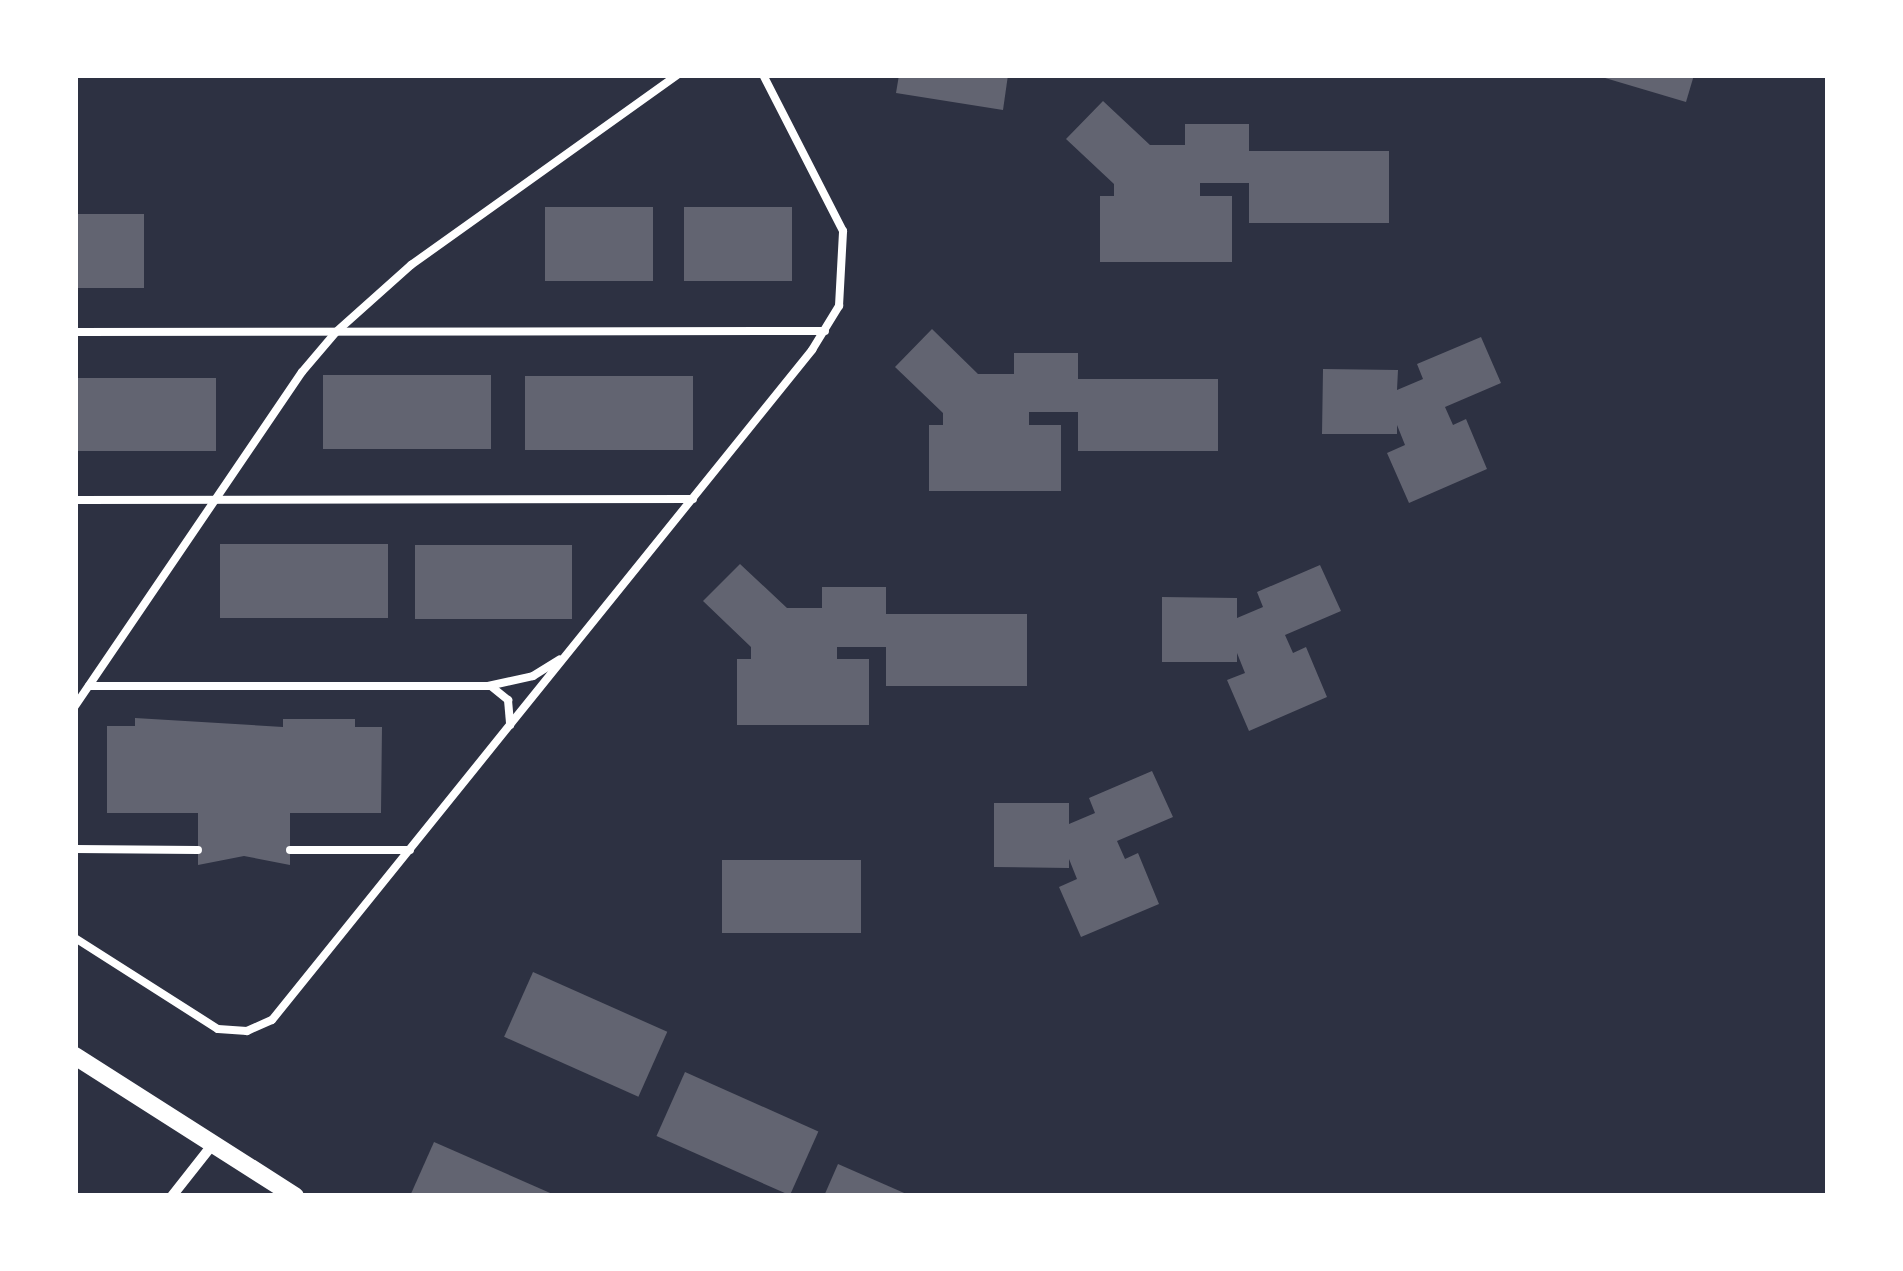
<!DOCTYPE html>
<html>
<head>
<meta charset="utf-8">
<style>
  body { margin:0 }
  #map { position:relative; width:1903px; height:1271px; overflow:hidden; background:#2d3142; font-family:Lora,serif }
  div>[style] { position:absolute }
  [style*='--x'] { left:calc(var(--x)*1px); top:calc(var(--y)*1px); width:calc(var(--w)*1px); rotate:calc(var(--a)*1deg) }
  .building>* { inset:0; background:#626471; transform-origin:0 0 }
  .service>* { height:8px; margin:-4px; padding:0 4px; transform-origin:4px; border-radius:4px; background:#fff }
  .minor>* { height:10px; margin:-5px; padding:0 5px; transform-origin:5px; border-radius:5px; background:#fff }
  .tertiary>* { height:18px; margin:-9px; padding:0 9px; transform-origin:9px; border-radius:9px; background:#fff }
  span { translate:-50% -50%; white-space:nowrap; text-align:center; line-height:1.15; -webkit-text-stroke:10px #fff; paint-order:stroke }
  .frame { position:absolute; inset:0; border:78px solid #fff; pointer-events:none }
</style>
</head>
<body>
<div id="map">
  <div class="building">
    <i style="clip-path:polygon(899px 75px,1008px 75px,1003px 110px,896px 93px)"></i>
    <i style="clip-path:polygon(1595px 75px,1694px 75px,1686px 102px)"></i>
    <i style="clip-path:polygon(1103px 101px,1150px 145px,1185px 145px,1185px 124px,1249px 124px,1249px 151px,1389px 151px,1389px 223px,1249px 223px,1249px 183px,1200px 183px,1200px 196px,1232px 196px,1232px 262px,1100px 262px,1100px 196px,1114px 196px,1114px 184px,1066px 139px)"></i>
    <i style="left:545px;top:207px;width:108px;height:74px"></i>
    <i style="left:684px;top:207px;width:108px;height:74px"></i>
    <i style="left:75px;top:214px;width:69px;height:74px"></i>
    <i style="clip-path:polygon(932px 329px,978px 374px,1014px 374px,1014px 353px,1078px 353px,1078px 379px,1218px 379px,1218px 451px,1078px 451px,1078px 412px,1029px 412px,1029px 425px,1061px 425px,1061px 491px,929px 491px,929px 425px,943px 425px,943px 413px,895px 367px)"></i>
    <i style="clip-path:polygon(1481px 337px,1501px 383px,1445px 407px,1453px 425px,1466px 419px,1487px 469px,1409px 503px,1387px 453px,1405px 445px,1397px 425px,1397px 434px,1322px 434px,1323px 369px,1398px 370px,1397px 390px,1423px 379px,1417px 364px)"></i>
    <i style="left:323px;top:375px;width:168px;height:74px"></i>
    <i style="left:525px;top:376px;width:168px;height:74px"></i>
    <i style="left:75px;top:378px;width:141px;height:73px"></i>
    <i style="left:220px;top:544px;width:168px;height:74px"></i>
    <i style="left:415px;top:545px;width:157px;height:74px"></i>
    <i style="clip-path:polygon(740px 564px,787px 608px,822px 608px,822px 587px,886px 587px,886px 614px,1027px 614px,1027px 686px,886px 686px,886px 647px,837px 647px,837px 659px,869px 659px,869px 725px,737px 725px,737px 659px,751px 659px,751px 647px,703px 601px)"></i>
    <i style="clip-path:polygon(1320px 565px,1341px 611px,1285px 635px,1293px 653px,1306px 647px,1327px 697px,1249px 731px,1227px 680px,1245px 673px,1237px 653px,1237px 662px,1162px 662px,1162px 597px,1237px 598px,1237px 618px,1263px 607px,1257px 592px)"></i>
    <i style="clip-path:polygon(135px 718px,283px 727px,283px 719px,355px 719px,355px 727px,382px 727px,381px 813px,290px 813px,290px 865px,244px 856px,198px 865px,198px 813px,107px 813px,107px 726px,135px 726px)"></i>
    <i style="clip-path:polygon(1152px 771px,1173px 817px,1117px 841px,1125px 859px,1138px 853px,1159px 904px,1081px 937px,1059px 887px,1077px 879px,1069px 859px,1069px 868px,994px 867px,994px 803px,1069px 803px,1069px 824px,1095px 813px,1089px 798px)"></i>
    <i style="left:722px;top:860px;width:139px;height:73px"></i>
    <i style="left:533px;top:972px;width:147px;height:71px;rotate:24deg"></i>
    <i style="left:685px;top:1072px;width:146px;height:70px;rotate:24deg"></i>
    <i style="clip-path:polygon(434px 1142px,557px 1196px,410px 1196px)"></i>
    <i style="clip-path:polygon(838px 1164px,911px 1196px,824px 1196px)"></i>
  </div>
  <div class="service">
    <i style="--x:75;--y:332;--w:750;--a:-0.08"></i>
    <i style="--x:75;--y:500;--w:618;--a:-0.09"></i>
    <i style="--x:89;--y:686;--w:399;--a:0"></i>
    <i style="--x:488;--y:686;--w:46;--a:-12.5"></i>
    <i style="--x:533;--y:676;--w:31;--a:-32"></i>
    <i style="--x:492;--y:687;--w:21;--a:39"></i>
    <i style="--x:508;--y:700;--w:25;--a:85"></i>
    <i style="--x:75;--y:706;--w:404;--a:-55.8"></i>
    <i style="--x:302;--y:372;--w:52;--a:-49.6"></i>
    <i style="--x:336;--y:332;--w:101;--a:-41.8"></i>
    <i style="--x:411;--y:265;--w:327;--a:-35.5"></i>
    <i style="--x:75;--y:849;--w:123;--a:0.5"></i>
    <i style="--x:290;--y:850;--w:120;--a:0"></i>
    <i style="--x:75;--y:938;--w:169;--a:32.5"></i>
    <i style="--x:218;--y:1029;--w:29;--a:4"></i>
    <i style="--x:247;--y:1031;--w:27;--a:-24"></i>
    <i style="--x:272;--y:1020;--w:861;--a:-51.13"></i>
    <i style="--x:812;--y:350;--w:52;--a:-58.5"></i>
    <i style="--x:839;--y:306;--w:75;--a:-86.9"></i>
    <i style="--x:843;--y:231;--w:175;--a:-117.1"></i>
  </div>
  <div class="minor">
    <i style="--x:172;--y:1196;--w:66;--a:-51.7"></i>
  </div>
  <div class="tertiary">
    <i style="--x:75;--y:1056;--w:261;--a:32.5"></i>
  </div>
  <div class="frame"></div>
</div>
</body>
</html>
